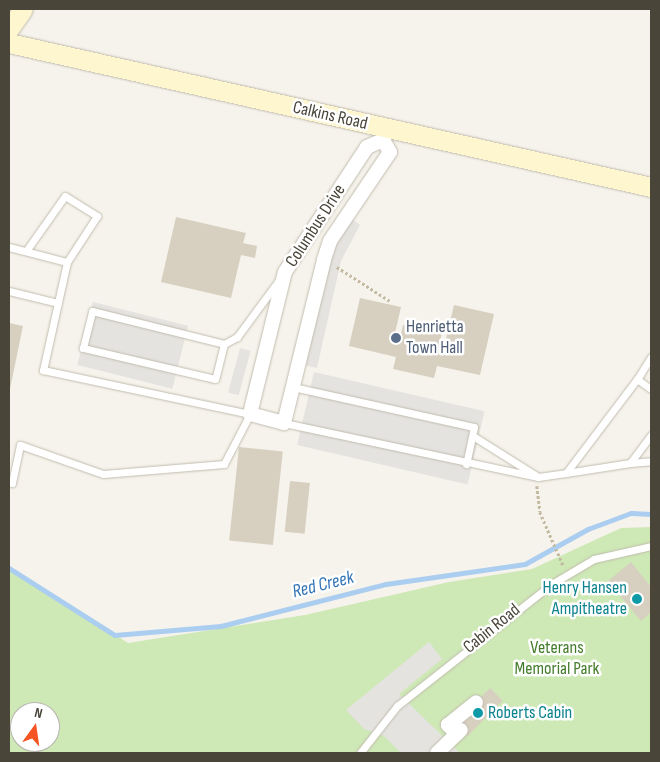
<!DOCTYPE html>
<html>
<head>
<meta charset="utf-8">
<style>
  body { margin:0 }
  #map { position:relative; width:660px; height:762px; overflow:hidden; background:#f6f3ec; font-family:"Sofia Sans Condensed",sans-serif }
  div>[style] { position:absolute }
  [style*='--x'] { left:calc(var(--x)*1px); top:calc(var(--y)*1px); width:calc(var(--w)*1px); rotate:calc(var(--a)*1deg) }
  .green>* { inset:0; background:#cee8b6 }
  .parking>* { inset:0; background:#e5e3e0; transform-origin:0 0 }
  .stream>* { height:4.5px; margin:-2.25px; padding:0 2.25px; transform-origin:2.25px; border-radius:2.25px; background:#abcef0 }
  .building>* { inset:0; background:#d7d0c1; transform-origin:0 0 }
  .path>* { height:2.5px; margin-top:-1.25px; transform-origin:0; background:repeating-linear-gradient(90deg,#c3b9a0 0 2.5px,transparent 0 5px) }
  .roads { filter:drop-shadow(0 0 1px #c1bcae) drop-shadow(0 0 1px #c1bcae) }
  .lane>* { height:7px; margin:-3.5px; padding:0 3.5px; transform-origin:3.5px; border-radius:3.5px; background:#fff }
  .street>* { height:14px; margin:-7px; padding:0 7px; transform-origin:7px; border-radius:7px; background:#fff }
  .secondary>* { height:19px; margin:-9.5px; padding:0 9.5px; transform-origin:9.5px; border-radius:9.5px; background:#fef6ce }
  .dots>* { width:14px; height:14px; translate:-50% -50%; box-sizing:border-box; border:2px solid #fff; border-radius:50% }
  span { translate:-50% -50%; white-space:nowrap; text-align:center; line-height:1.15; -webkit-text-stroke:5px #fff; paint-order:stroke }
  .street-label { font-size:18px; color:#4a4539 }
  .service-label { font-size:18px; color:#4e5e75 }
  .left { translate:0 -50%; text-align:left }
  .culture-label { font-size:18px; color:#0d838f }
  .right { translate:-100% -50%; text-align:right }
  .park-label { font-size:18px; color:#447c2c }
  .water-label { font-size:19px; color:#3374b6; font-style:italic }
  .frame { position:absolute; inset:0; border:10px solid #4a4539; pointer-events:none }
  .north { position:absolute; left:10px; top:702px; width:50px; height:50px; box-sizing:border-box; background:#fff; border:1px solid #b7b5b0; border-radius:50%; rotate:14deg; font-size:14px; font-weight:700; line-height:20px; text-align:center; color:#4a4539 }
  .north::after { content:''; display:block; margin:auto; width:18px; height:22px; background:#f65423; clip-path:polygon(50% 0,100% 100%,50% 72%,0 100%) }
</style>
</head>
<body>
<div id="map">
  <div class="green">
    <i style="clip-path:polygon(evenodd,651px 527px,651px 753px,9px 753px,9px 568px,128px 643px,305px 615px,449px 582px,532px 569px,621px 528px,651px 527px,20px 712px,50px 712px,50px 742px,20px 742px,20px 712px)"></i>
  </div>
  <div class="parking">
    <i style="clip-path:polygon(345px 214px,360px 225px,341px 261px,317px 368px,295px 363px)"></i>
    <i style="left:93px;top:302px;width:98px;height:65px;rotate:14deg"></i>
    <i style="left:240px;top:348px;width:11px;height:46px;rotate:15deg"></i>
    <i style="left:314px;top:372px;width:175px;height:75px;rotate:13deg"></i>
    <i style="clip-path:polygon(429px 642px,442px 659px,399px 694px,460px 753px,401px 753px,384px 736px,364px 729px,346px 710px)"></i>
  </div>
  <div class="stream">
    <i style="--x:9;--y:568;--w:125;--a:32.3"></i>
    <i style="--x:115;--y:635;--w:106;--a:-4.9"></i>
    <i style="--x:221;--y:626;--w:170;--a:-14.3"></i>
    <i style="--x:386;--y:584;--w:140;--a:-8.2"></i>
    <i style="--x:525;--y:564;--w:72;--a:-29.1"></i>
    <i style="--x:588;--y:529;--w:46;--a:-20.4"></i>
    <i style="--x:631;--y:513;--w:20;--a:3"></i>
  </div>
  <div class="building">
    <i style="clip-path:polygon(176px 217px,246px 233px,243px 243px,257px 246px,255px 258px,241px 255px,231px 298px,161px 282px)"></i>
    <i style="clip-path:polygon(360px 298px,401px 307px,395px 333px,401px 334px,403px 325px,442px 333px,440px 341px,445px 343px,454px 305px,494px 314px,480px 375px,437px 366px,434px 378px,393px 369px,396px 357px,349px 346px)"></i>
    <i style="clip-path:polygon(9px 323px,23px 326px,10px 389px,9px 389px)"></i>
    <i style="left:239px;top:447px;width:44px;height:94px;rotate:6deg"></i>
    <i style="left:290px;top:481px;width:20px;height:51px;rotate:6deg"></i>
    <i style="clip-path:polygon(631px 562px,651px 587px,651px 612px,641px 621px,608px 581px)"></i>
    <i style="left:490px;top:688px;width:18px;height:50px;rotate:45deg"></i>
  </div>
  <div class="path">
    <i style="--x:337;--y:267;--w:63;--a:32.7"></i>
    <i style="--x:537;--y:486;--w:26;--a:83"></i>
    <i style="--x:540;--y:512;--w:58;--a:66.5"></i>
  </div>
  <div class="roads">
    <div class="lane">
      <i style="--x:9;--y:247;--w:60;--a:14.5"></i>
      <i style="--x:67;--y:262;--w:111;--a:102.5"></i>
      <i style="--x:43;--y:370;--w:212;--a:12"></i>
      <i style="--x:250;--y:414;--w:56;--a:117.5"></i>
      <i style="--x:224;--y:464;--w:121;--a:175.3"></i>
      <i style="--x:103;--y:474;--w:88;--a:-160.7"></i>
      <i style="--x:20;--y:445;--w:39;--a:102"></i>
      <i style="--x:12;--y:483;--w:3;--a:-162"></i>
      <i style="--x:26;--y:251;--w:67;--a:-54.7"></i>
      <i style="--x:65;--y:196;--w:38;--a:32"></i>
      <i style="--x:97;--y:216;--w:55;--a:123.1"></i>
      <i style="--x:9;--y:291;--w:50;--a:13.8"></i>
      <i style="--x:224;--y:344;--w:36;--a:104"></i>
      <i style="--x:215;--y:379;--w:136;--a:-166.8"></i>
      <i style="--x:83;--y:348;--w:38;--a:-76"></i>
      <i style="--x:92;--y:311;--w:136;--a:14"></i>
      <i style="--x:224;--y:344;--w:15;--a:-28"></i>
      <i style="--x:237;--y:337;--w:71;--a:-53.6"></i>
      <i style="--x:651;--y:357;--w:26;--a:122"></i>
      <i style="--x:637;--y:379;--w:17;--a:36"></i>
      <i style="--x:293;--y:387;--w:185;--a:12.5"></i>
      <i style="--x:474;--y:427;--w:38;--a:102"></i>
      <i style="--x:284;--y:423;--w:260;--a:12"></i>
      <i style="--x:538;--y:477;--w:28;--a:-8"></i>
      <i style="--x:566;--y:473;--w:118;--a:-52.9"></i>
      <i style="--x:473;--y:436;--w:77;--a:32.2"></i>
      <i style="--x:630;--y:463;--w:21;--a:-5"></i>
      <i style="--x:566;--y:473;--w:65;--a:-8.9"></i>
      <i style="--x:630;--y:463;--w:35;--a:-53"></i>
      <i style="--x:360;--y:753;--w:60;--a:-51.8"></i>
      <i style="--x:397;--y:706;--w:195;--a:-38.3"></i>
      <i style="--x:550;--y:585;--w:51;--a:-30.6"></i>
      <i style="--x:594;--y:559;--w:58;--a:-12.8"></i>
    </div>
    <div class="street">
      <i style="--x:383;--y:140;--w:14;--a:60"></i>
      <i style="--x:390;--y:152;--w:107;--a:124"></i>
      <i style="--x:330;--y:241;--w:20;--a:108"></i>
      <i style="--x:324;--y:260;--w:168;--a:103.8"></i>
      <i style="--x:284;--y:423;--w:35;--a:-165"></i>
      <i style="--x:250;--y:414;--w:146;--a:-76.2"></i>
      <i style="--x:285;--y:272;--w:149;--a:-56.7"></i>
      <i style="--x:367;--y:147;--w:17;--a:-24"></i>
      <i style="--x:383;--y:140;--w:12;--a:-70"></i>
      <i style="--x:457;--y:734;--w:13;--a:-135"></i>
      <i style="--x:448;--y:725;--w:36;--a:-39"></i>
      <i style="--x:437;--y:753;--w:33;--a:-44"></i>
    </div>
    <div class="secondary">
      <i style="--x:9;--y:29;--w:24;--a:-55"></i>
      <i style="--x:9;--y:43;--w:658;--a:12.64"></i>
    </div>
  </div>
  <div class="dots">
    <i style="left:396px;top:338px;background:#5c6f8a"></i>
    <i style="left:637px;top:599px;background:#0f9aa8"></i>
    <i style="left:478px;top:713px;background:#0f9aa8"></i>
  </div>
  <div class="street-label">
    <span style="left:330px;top:116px;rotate:13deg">Calkins Road</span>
    <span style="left:316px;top:226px;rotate:-57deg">Columbus Drive</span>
    <span style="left:492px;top:629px;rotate:-39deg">Cabin Road</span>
  </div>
  <div class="service-label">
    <span class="left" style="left:406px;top:338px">Henrietta<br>Town Hall</span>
  </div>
  <div class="culture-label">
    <span class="right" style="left:627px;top:599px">Henry Hansen<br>Ampitheatre</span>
    <span class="left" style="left:488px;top:713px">Roberts Cabin</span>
  </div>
  <div class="park-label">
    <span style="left:557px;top:659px">Veterans<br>Memorial Park</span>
  </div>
  <div class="water-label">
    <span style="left:323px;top:585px;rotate:-14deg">Red Creek</span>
  </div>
  <div class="frame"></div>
  <div class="north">N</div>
</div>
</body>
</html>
